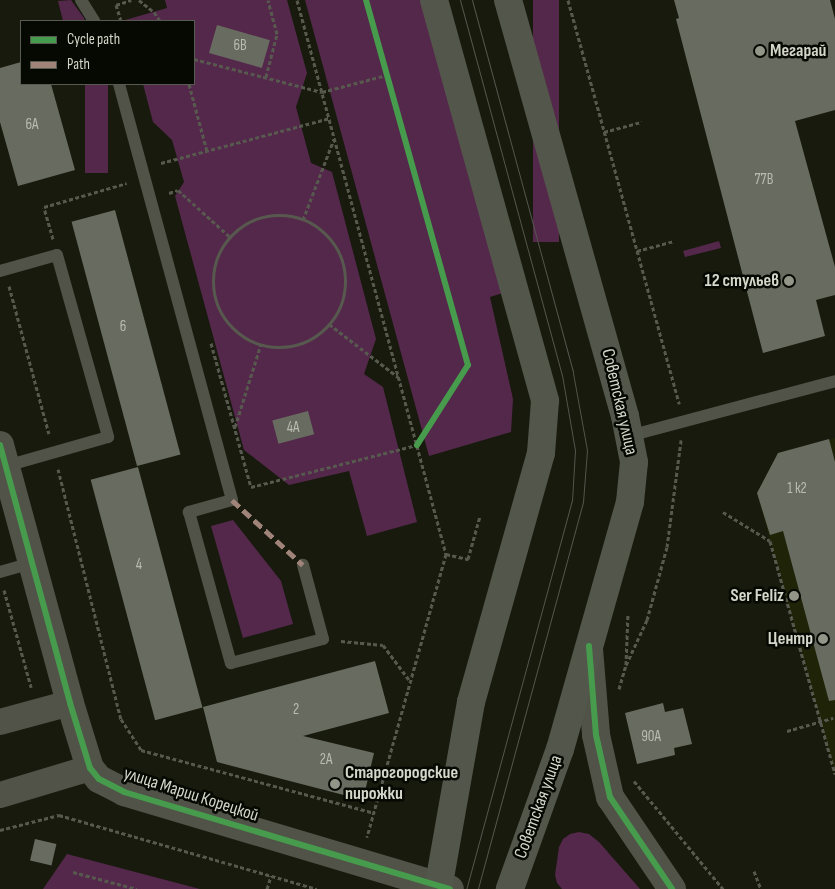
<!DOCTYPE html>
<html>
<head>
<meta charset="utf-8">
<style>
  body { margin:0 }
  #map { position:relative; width:835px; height:889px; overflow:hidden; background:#171a0d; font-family:"Sofia Sans Condensed",sans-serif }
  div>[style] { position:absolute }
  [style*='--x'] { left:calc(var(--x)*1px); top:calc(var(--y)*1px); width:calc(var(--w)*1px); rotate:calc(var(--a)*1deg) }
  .built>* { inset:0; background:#1f2408 }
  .green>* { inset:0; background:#54284a; transform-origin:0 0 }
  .building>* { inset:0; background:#686b60; transform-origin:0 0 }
  .path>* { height:3px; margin-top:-1.5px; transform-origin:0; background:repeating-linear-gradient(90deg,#57594f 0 4px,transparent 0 6.5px) }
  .path>.ring { margin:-1.5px; padding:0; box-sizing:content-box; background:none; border:3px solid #57594f; border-radius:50% }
  .service>* { height:12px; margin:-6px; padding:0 6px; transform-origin:6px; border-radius:6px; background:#515349 }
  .minor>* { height:26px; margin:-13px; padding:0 13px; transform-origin:13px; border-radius:13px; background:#515349 }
  .tertiary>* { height:28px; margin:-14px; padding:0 14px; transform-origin:14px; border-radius:14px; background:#515349 }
  .secondary>* { height:28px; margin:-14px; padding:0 14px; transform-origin:14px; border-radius:14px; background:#53564b }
  .tram>* { height:1px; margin:-0.5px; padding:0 0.5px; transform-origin:0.5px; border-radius:0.5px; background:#54564e }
  .quiet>* { height:5px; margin-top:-2.5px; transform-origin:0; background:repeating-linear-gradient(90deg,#a18479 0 10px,transparent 0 15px) }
  .cycleway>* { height:6px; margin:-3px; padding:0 3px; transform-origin:3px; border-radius:3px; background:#469c4c }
  .dots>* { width:14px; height:14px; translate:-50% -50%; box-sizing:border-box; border:2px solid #060802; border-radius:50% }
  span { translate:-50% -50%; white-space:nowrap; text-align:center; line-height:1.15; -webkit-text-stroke:5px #060802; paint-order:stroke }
  .number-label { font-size:15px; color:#b9bcaf }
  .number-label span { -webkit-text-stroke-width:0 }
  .poi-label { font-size:18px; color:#d4d7c9; font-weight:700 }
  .left { translate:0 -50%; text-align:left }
  .right { translate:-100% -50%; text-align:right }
  .street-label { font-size:18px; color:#d4d7c9 }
  .legend { position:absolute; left:20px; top:20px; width:175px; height:65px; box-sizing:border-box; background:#060802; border:1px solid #585b52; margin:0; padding:6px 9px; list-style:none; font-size:15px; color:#d4d7c9 }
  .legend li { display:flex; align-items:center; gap:10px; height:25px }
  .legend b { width:25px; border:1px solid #585b52 }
</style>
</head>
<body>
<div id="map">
  <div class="built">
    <i style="clip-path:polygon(835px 438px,835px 774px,757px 493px,778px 453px)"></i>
  </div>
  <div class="green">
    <i style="clip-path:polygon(71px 0,84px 18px,85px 21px,63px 21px,58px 1px)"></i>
    <i style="clip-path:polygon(165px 0,287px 0,307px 73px,296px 107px,311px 163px,332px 172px,376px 339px,364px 374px,383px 387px,417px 522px,367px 536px,349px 471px,289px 485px,244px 450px,175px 196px,184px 182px,172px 140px,153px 122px,143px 84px,194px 84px,194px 21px,125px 20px,167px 8px)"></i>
    <i style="clip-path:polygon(305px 0,422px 0,503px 293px,490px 297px,513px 399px,511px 432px,429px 456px)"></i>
    <i style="left:533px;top:0;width:26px;height:242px"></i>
    <i style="left:85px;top:84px;width:23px;height:89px"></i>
    <i style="clip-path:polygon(719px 241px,721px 248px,685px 257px,683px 251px)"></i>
    <i style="clip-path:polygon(233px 520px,281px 581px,293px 624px,243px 638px,211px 526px)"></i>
    <i style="clip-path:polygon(579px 832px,589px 834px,599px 842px,640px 889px,562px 889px,557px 883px,555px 875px,559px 847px,563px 839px,570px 834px)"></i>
    <i style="clip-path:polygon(67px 854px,200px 889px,43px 889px)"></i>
  </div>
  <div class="building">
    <i style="clip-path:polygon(674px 0,830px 0,835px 19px,835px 110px,795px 121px,835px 267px,835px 295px,816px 300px,825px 336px,763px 353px,676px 19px,679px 18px)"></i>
    <i style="left:217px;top:25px;width:55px;height:29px;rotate:16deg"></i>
    <i style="clip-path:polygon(21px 62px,21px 84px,51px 84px,75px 170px,18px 186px,0 122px,0 68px)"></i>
    <i style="left:115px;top:210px;width:253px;height:45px;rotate:75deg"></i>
    <i style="left:308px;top:411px;width:24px;height:37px;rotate:75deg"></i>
    <i style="clip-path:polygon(829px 439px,835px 462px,835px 700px,829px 701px,783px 531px,770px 535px,757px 493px,778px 453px)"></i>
    <i style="left:138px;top:467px;width:249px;height:49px;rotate:75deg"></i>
    <i style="clip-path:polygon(375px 661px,389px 713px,303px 736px,374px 753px,363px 800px,217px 762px,203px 707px)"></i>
    <i style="clip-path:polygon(663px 703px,665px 712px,683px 708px,692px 744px,674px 748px,675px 755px,637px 764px,625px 713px)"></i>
    <i style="left:35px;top:839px;width:22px;height:22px;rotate:13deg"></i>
  </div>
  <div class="path">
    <i style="--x:139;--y:0;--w:19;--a:39"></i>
    <i style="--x:154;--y:12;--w:11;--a:56"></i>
    <i style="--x:297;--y:0;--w:574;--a:74.95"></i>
    <i style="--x:446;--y:554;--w:294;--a:105.6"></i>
    <i style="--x:568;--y:0;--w:419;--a:74.6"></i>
    <i style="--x:121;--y:21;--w:17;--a:-107"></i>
    <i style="--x:116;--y:5;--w:16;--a:-18"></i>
    <i style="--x:194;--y:59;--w:132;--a:14.5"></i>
    <i style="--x:322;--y:92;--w:67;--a:-14.7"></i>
    <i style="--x:266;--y:77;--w:44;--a:-75.7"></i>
    <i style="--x:277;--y:34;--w:35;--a:-105"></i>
    <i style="--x:189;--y:84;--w:69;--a:75"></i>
    <i style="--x:604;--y:132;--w:39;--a:-15"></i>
    <i style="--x:161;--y:163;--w:175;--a:-14.9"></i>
    <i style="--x:169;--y:193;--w:9;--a:-18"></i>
    <i style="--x:178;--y:190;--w:70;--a:42.1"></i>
    <i class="ring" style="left:213px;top:215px;width:129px;height:129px"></i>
    <i style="--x:303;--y:220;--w:87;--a:-69.1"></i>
    <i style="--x:53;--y:239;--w:33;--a:-106"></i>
    <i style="--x:44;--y:207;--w:86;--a:-16.1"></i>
    <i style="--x:637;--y:251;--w:38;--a:-15"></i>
    <i style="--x:9;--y:286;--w:153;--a:74.9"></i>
    <i style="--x:329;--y:324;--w:87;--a:37.5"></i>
    <i style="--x:211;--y:343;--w:149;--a:74.5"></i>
    <i style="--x:235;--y:427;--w:87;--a:-72.6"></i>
    <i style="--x:58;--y:469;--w:258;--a:75.9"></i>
    <i style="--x:121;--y:719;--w:37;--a:57"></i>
    <i style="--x:141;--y:750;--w:241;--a:15.1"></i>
    <i style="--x:251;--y:487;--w:171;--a:-14.2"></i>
    <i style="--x:723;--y:512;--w:55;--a:31.7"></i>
    <i style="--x:770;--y:541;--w:242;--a:74.4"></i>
    <i style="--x:446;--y:554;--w:23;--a:13"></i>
    <i style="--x:468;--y:559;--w:45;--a:-74.4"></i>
    <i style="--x:4;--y:590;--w:101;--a:74.4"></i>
    <i style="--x:341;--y:641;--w:42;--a:5.4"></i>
    <i style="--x:383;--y:645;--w:45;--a:53.1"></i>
    <i style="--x:626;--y:665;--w:50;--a:-65"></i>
    <i style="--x:647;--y:620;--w:76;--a:-74.7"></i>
    <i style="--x:667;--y:547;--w:108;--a:-82.5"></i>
    <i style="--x:619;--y:689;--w:25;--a:-74"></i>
    <i style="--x:626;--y:665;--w:51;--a:-87.8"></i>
    <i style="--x:787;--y:731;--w:48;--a:-15.8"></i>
    <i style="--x:634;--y:781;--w:140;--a:50.5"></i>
    <i style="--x:0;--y:830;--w:61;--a:-14.3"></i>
    <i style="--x:59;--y:815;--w:268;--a:16"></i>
    <i style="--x:754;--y:871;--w:19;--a:69"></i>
    <i style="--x:73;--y:872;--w:66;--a:14.9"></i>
    <i style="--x:267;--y:889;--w:14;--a:-73"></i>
  </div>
  <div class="service">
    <i style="--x:81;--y:0;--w:25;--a:58"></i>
    <i style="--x:119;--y:84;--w:431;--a:74.8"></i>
    <i style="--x:232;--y:500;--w:45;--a:164.4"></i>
    <i style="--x:189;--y:512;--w:157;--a:74.5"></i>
    <i style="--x:231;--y:663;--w:95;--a:-14.6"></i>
    <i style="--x:323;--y:639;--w:77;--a:-105.1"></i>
    <i style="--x:0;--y:271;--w:59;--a:-15.7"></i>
    <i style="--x:57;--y:255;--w:189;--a:74.3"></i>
    <i style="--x:108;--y:437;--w:106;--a:164.1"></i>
    <i style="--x:629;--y:436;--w:213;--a:-14.9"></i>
    <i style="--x:0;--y:572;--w:32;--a:-16"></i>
  </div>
  <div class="minor">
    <i style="--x:0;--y:722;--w:73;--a:-15.2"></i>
    <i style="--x:0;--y:795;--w:94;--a:-16.7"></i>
  </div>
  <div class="tertiary">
    <i style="--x:0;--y:445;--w:267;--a:74.8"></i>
    <i style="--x:70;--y:703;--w:68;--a:72.9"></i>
    <i style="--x:90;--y:768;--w:14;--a:51"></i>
    <i style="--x:99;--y:779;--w:28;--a:27"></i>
    <i style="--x:124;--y:792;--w:340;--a:16.6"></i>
    <i style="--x:589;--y:649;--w:86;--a:85.3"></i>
    <i style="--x:596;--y:735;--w:64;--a:77.3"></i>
    <i style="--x:610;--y:797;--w:111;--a:56"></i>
  </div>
  <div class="secondary">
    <i style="--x:434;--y:0;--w:416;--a:74.5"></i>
    <i style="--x:545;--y:401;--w:52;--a:94.4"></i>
    <i style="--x:541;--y:453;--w:259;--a:105.7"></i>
    <i style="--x:471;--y:702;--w:190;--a:100"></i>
    <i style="--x:508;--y:0;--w:432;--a:74.3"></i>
    <i style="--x:625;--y:416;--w:47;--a:78.9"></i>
    <i style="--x:634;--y:462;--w:40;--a:95.7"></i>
    <i style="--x:630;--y:502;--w:257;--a:105.8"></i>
    <i style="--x:560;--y:749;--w:149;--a:109.7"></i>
  </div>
  <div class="tram">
    <i style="--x:460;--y:0;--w:389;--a:74.8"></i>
    <i style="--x:562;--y:375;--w:76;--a:80.2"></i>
    <i style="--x:575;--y:450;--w:50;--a:93.4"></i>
    <i style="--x:572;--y:500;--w:403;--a:105.2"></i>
    <i style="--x:472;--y:0;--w:386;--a:74.8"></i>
    <i style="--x:573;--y:373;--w:78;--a:79.7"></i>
    <i style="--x:587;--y:450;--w:52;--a:94.4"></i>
    <i style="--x:583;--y:502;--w:401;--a:105.2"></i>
  </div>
  <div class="quiet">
    <i style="--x:232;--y:500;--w:96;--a:42.5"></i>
  </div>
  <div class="cycleway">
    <i style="--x:366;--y:0;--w:379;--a:74.4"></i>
    <i style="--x:468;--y:365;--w:95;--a:122.5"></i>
    <i style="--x:0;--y:445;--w:267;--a:74.8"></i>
    <i style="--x:70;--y:703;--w:68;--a:72.9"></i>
    <i style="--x:90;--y:768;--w:14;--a:51"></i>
    <i style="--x:99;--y:779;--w:28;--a:27"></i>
    <i style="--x:124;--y:792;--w:340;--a:16.6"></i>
    <i style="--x:589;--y:646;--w:89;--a:85.5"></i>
    <i style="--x:596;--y:735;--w:64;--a:77.3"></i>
    <i style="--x:610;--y:797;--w:111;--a:56"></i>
  </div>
  <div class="dots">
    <i style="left:760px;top:51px;background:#929587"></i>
    <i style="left:789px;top:281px;background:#929587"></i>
    <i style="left:794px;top:596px;background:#929587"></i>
    <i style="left:823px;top:639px;background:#929587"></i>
    <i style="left:335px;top:784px;background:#929587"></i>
  </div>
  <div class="number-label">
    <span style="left:240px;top:46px">6В</span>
    <span style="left:32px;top:125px">6А</span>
    <span style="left:764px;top:180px">77В</span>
    <span style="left:123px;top:327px">6</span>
    <span style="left:293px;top:428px">4А</span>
    <span style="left:797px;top:489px">1 к2</span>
    <span style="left:139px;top:565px">4</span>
    <span style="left:296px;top:710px">2</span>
    <span style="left:651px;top:737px">90А</span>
    <span style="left:326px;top:760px">2А</span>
  </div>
  <div class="poi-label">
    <span class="left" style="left:770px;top:51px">Мегарай</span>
    <span class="right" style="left:779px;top:281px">12 стульев</span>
    <span class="right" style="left:784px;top:596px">Ser Feliz</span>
    <span class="right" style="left:813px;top:639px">Центр</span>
    <span class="left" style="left:345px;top:784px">Старогородские<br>пирожки</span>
  </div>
  <div class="street-label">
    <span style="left:619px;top:402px;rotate:77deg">Советская улица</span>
    <span style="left:191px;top:795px;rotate:18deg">улица Марии Корецкой</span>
    <span style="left:539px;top:807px;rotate:-70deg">Советская улица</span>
  </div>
  <ul class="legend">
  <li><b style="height:6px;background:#469c4c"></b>Cycle path</li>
  <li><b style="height:6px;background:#a18479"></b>Path</li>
  </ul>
</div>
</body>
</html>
